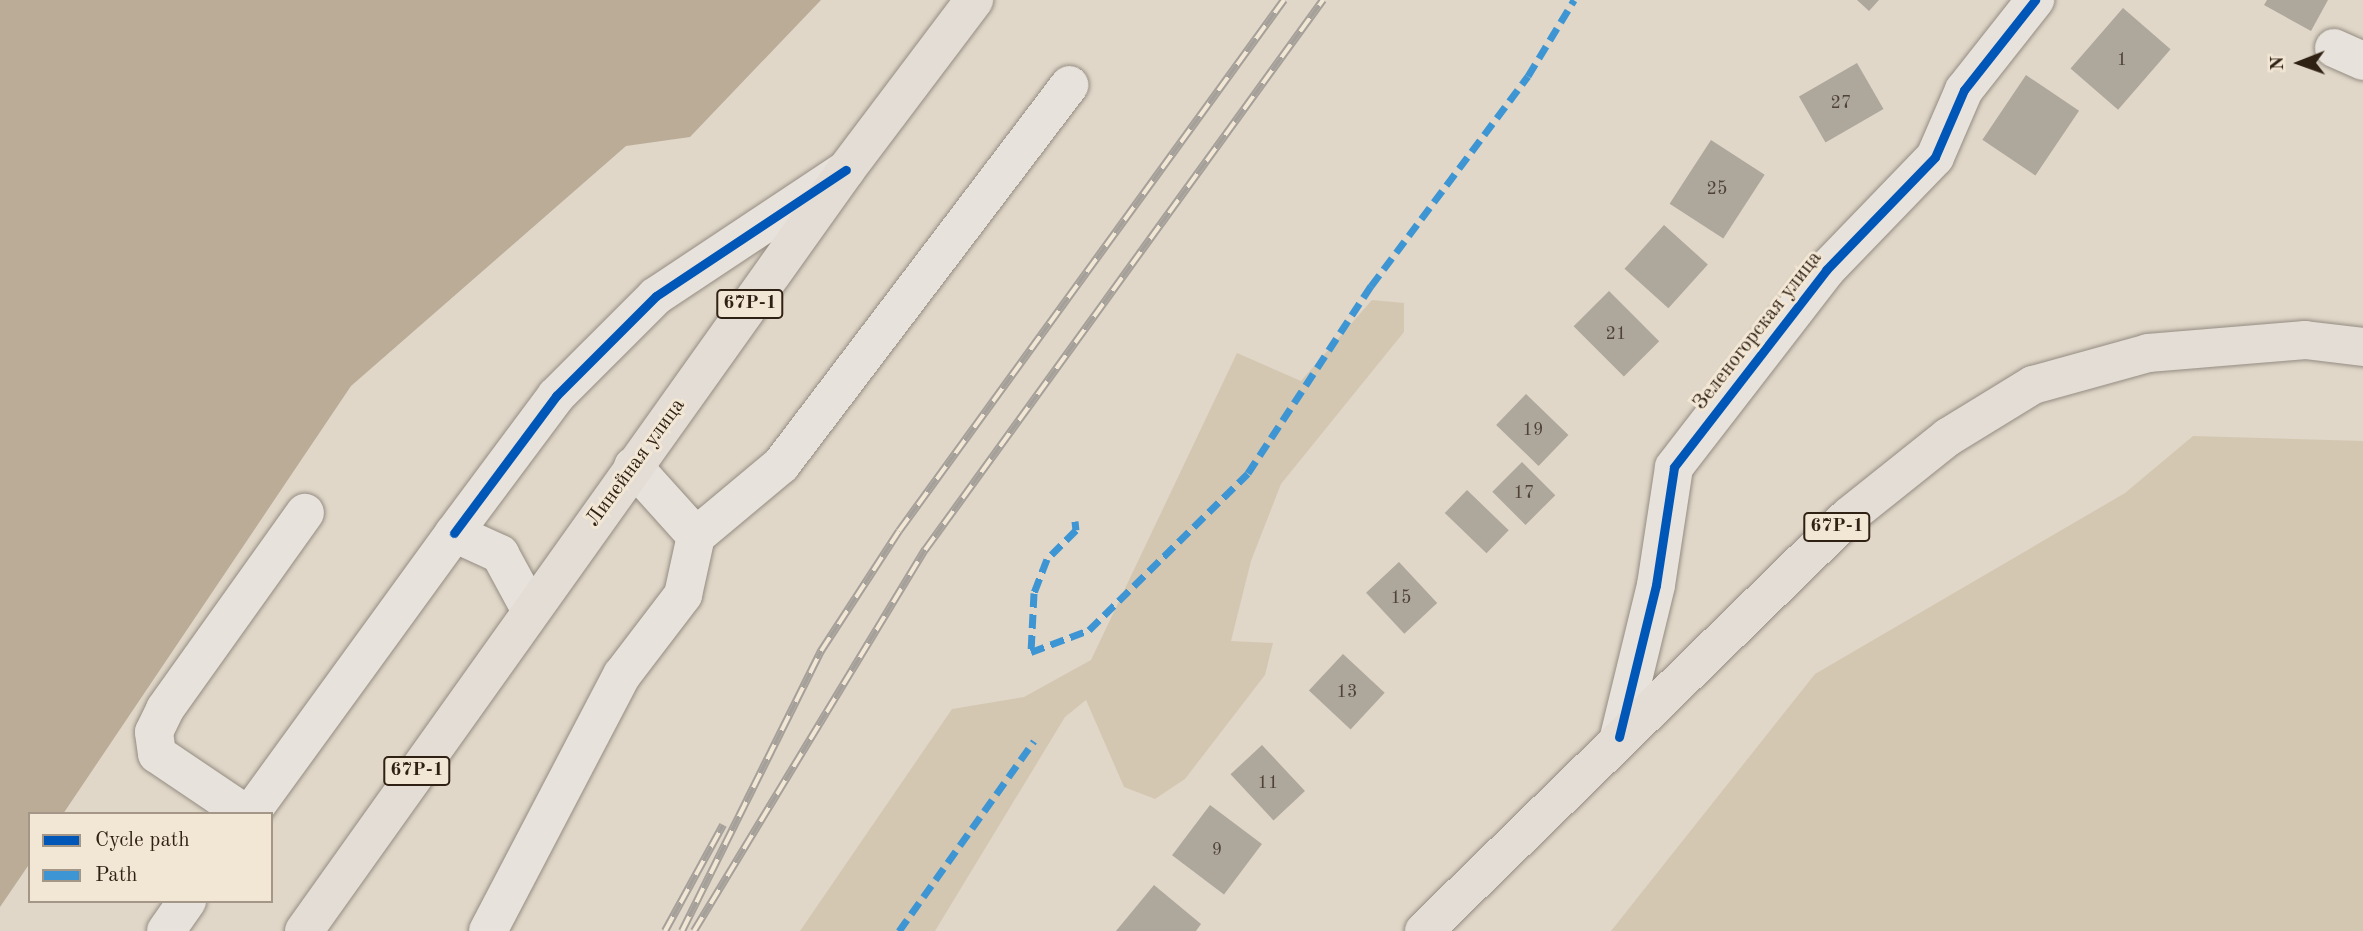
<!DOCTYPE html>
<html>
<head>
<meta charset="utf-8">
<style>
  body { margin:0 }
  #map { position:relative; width:2363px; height:931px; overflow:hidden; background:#e0d7c8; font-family:"Old Standard TT",serif }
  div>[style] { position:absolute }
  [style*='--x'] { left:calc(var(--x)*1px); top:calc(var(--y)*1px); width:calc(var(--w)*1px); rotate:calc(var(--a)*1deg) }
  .green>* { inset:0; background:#d4c7b2 }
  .water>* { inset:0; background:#bbac98 }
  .building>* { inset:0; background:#aea79c; transform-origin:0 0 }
  .roads { filter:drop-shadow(0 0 2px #948c82) drop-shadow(0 0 2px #948c82) }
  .minor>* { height:38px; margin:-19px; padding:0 19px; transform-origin:19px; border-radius:19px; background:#e7e2db }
  .major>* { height:38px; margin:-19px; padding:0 19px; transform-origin:19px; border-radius:19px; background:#e3ddd5 }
  .rail>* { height:8px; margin-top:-4px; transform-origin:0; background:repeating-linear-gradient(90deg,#f2e6d4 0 16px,#a5a099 0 32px); box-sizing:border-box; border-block:2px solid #a5a099 }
  .quiet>* { height:7px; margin-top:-3.5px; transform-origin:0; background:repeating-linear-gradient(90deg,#3d95d3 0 14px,transparent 0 21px) }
  .cycleway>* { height:9px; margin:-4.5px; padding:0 4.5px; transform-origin:4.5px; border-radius:4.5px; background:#0057b8 }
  span { translate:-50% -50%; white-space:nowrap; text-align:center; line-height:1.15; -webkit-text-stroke:6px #f2e6d4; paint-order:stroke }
  .number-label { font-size:18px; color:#504237 }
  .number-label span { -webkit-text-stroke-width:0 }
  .shield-label span { padding:2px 5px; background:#f2e6d4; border:2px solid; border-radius:5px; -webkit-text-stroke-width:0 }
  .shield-label { font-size:19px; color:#302115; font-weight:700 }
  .street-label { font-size:21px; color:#302115 }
  .legend { position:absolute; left:28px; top:812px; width:245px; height:91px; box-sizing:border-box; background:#f2e6d4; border:2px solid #a49788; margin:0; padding:9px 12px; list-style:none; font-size:21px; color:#302115 }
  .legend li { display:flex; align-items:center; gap:14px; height:35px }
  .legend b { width:35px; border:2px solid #a49788 }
  .north { position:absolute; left:2265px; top:28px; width:70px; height:70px; -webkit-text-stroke:5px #f2e6d4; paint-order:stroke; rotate:269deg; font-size:19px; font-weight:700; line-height:28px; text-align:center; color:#302115 }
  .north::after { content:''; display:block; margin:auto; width:24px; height:32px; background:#302115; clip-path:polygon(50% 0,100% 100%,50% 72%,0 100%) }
</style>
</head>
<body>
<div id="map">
  <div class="green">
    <i style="clip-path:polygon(1372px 300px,1404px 303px,1404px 332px,1281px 484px,1251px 561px,1231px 641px,1273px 643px,1265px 675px,1185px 779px,1155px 799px,1124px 787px,1086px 700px,1065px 717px,935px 931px,800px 931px,952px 709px,1024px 697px,1091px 660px,1237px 353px,1301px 381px)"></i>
    <i style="clip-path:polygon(2193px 436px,2363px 441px,2363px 931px,1611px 931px,1815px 674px,2125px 493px)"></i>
  </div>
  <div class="water">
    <i style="clip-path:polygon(0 0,821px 0,690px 137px,626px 146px,351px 386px,63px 814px,30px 814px,30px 863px,0 907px)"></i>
  </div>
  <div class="building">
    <i style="clip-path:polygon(1857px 0,1879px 0,1869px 11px)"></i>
    <i style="clip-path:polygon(2267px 0,2328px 0,2311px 31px,2264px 5px)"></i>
    <i style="left:2123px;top:8px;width:63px;height:80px;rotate:41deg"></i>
    <i style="left:1857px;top:63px;width:53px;height:67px;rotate:60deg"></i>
    <i style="left:2026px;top:75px;width:64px;height:78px;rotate:34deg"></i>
    <i style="left:1711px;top:140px;width:64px;height:76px;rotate:33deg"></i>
    <i style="left:1664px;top:225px;width:59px;height:59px;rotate:42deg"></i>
    <i style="left:1609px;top:291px;width:71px;height:50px;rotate:45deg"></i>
    <i style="left:1526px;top:394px;width:59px;height:43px;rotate:44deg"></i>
    <i style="left:1522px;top:462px;width:47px;height:42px;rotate:45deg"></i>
    <i style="left:1467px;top:490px;width:58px;height:32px;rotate:44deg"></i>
    <i style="left:1399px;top:562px;width:56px;height:45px;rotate:47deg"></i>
    <i style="left:1343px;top:654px;width:57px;height:50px;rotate:43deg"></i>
    <i style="left:1262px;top:745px;width:63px;height:43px;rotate:47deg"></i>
    <i style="left:1210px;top:805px;width:65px;height:63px;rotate:37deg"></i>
    <i style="clip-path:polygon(1154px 885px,1201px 924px,1196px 931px,1116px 931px)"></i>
  </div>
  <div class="roads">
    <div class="minor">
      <i style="--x:2334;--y:48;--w:32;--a:24"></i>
      <i style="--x:454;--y:533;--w:171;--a:-53.3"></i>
      <i style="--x:556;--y:396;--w:141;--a:-45"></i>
      <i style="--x:656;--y:296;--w:228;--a:-33.6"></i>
      <i style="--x:696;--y:536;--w:111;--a:-39.9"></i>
      <i style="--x:781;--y:465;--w:477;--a:-52.8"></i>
      <i style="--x:1619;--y:737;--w:156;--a:-76.3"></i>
      <i style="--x:1656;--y:585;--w:119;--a:-81.3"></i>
      <i style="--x:1674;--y:467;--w:249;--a:-52.3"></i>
      <i style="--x:1826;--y:270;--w:157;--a:-46"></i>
      <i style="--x:1935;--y:157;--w:73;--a:-66.6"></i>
      <i style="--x:1964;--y:90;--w:115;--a:-51.7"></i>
      <i style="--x:246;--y:814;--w:107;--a:-146"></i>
      <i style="--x:157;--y:754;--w:22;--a:-98"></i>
      <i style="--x:154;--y:732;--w:25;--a:-64"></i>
      <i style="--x:165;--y:709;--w:241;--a:-54.5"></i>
      <i style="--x:250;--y:814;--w:347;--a:-54"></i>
      <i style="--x:454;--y:533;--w:51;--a:24.5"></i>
      <i style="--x:500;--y:554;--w:65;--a:61.5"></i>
      <i style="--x:166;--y:931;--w:37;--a:-55"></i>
      <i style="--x:488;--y:931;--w:289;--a:-62.4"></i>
      <i style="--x:622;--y:675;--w:101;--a:-52.7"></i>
      <i style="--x:683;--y:595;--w:60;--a:-77.6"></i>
      <i style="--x:696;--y:536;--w:94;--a:-132"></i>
    </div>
    <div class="major">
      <i style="--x:304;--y:931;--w:934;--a:-54.54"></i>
      <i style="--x:846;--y:170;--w:213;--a:-53"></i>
      <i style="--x:1424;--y:931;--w:594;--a:-44.32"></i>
      <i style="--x:1849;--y:516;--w:127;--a:-38.6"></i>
      <i style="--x:1948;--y:437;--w:100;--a:-31.5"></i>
      <i style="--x:2033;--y:385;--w:119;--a:-15.5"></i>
      <i style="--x:2148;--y:353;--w:158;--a:-4.7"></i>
      <i style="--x:2305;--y:340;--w:58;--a:6.9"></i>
    </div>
  </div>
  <div class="rail">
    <i style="--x:665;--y:931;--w:121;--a:-61.3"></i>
    <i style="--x:682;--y:931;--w:313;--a:-63.6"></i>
    <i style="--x:821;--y:651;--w:143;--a:-57"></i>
    <i style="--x:899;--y:531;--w:656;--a:-54.06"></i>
    <i style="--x:694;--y:931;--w:446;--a:-58.8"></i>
    <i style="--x:925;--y:550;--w:679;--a:-54.11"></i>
  </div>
  <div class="quiet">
    <i style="--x:1075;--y:521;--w:9;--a:84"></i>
    <i style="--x:1076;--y:530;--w:41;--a:135"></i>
    <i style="--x:1047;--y:559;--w:36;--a:111"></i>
    <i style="--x:1034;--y:593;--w:59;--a:92.9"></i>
    <i style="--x:1031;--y:652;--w:62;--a:-20.8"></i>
    <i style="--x:1089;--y:630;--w:223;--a:-44.6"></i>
    <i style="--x:1248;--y:473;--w:224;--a:-56.7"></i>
    <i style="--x:1371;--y:286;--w:262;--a:-53.2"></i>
    <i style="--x:1528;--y:76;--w:89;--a:-58.8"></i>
    <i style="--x:899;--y:931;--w:233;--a:-54.6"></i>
  </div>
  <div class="cycleway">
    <i style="--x:454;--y:533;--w:171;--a:-53.3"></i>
    <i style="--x:556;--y:396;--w:141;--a:-45"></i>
    <i style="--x:656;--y:296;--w:228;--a:-33.6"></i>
    <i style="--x:1619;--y:737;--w:156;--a:-76.3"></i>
    <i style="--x:1656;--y:585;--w:119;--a:-81.3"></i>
    <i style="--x:1674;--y:467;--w:249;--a:-52.3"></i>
    <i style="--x:1826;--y:270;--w:157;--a:-46"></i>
    <i style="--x:1935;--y:157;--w:73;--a:-66.6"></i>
    <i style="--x:1964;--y:90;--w:115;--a:-51.7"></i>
  </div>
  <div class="number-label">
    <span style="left:2122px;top:60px">1</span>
    <span style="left:1841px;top:103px">27</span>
    <span style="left:1717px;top:189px">25</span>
    <span style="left:1616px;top:334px">21</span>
    <span style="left:1533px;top:430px">19</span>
    <span style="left:1524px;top:493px">17</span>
    <span style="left:1401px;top:598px">15</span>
    <span style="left:1347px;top:692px">13</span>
    <span style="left:1268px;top:783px">11</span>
    <span style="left:1217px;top:850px">9</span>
  </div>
  <div class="shield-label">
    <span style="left:750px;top:304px">67Р-1</span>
    <span style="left:1837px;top:527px">67Р-1</span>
    <span style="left:417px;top:771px">67Р-1</span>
  </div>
  <div class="street-label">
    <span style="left:1758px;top:331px;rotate:-52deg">Зеленогорская улица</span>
    <span style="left:636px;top:463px;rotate:-54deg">Линейная улица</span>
  </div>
  <ul class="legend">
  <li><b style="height:9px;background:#0057b8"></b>Cycle path</li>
  <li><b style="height:9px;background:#3d95d3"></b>Path</li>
  </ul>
  <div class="north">N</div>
</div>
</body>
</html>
